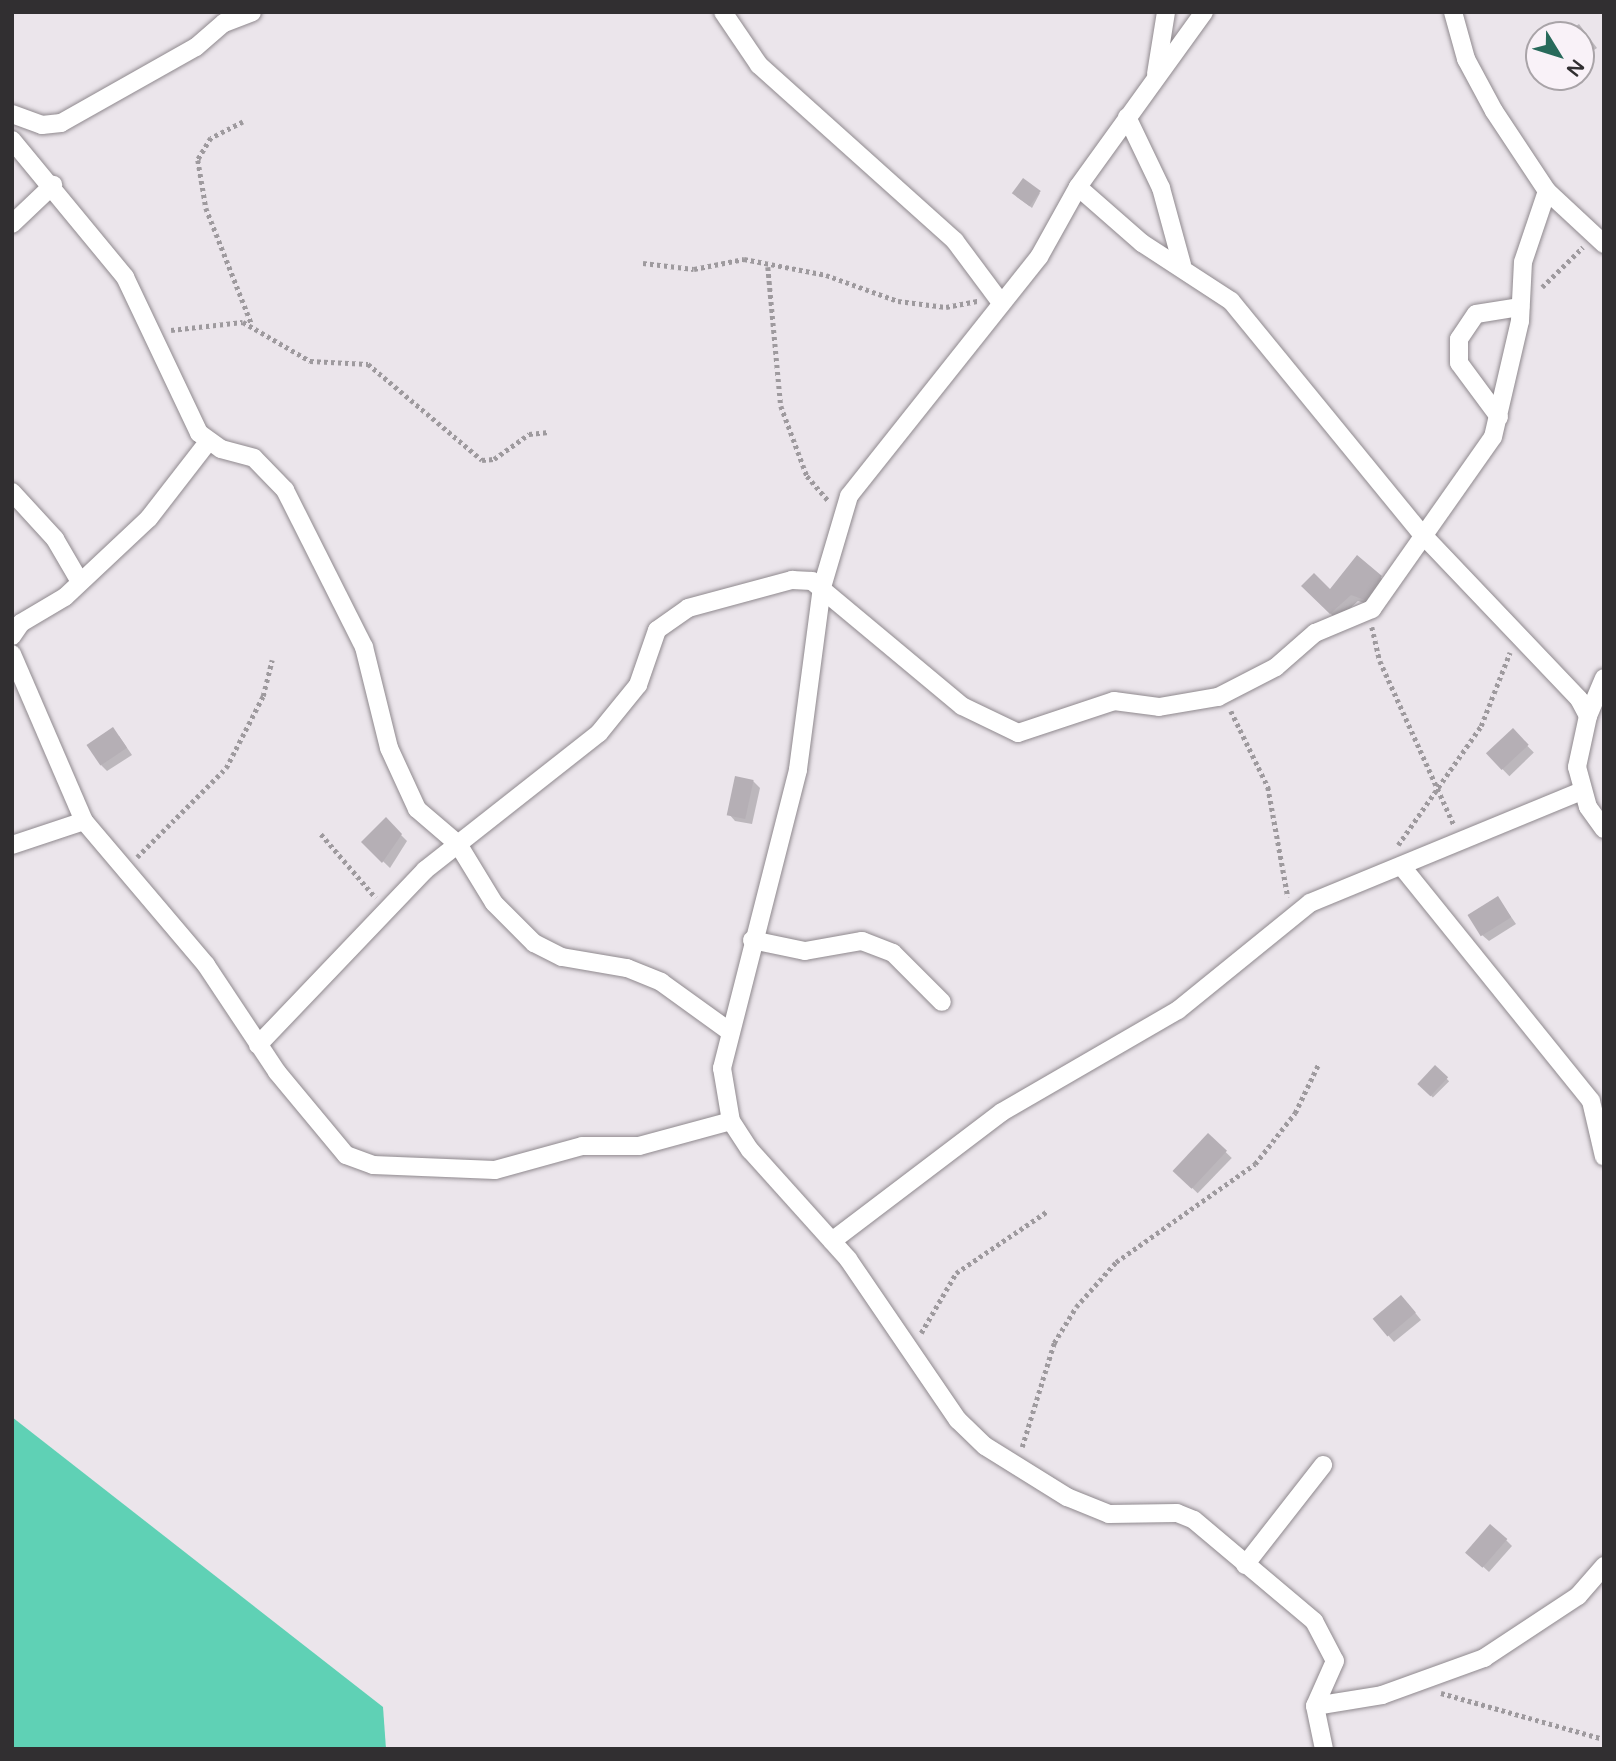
<!DOCTYPE html>
<html>
<head>
<meta charset="utf-8">
<style>
  body { margin:0 }
  #map { position:relative; width:1616px; height:1761px; overflow:hidden; background:#ebe5eb; font-family:"Varela Round",sans-serif }
  div>[style] { position:absolute }
  [style*='--x'] { left:calc(var(--x)*1px); top:calc(var(--y)*1px); width:calc(var(--w)*1px); rotate:calc(var(--a)*1deg) }
  .water>* { inset:0; background:#5fd1b5 }
  .shadow>* { inset:0; background:#0003; transform-origin:0 0 }
  .building>* { inset:0; background:#b5afb5; transform-origin:0 0 }
  .path>* { height:4.5px; margin-top:-2.25px; transform-origin:0; background:repeating-linear-gradient(90deg,#9e9a9e 0 3.5px,transparent 0 7px) }
  .roads { filter:drop-shadow(0 0 2px #8f898e) drop-shadow(0 0 2px #8f898e) }
  .minor>* { height:18px; margin:-9px; padding:0 9px; transform-origin:9px; border-radius:9px; background:#fff }
  span { translate:-50% -50%; white-space:nowrap; text-align:center; line-height:1.15; -webkit-text-stroke:6px #f9f2f8; paint-order:stroke }
  .frame { position:absolute; inset:0; border:14px solid #312f31; pointer-events:none }
  .north { position:absolute; left:1525px; top:21px; width:70px; height:70px; box-sizing:border-box; background:#f9f2f8; border:2px solid #a9a4a8; border-radius:50%; rotate:128deg; font-size:19px; font-weight:700; line-height:28px; text-align:center; color:#312f31 }
  .north::after { content:''; display:block; margin:auto; width:24px; height:32px; background:#286a5b; clip-path:polygon(50% 0,100% 100%,50% 72%,0 100%) }
</style>
</head>
<body>
<div id="map">
  <div class="water">
    <i style="clip-path:polygon(12px 1417px,383px 1707px,386px 1749px,12px 1749px)"></i>
  </div>
  <div class="shadow">
    <i style="clip-path:polygon(1579px 24px,1597px 48px,1581px 59px,1581px 35px,1563px 35px)"></i>
    <i style="clip-path:polygon(1040px 193px,1032px 208px,1016px 196px)"></i>
    <i style="clip-path:polygon(1380px 577px,1387px 583px,1371px 605px,1358px 601px,1337px 620px,1303px 586px,1330px 591px)"></i>
    <i style="left:1513px;top:731px;width:30px;height:34px;rotate:46deg"></i>
    <i style="clip-path:polygon(119px 736px,132px 755px,107px 771px,101px 765px)"></i>
    <i style="clip-path:polygon(753px 781px,760px 788px,752px 824px,735px 821px,729px 814px)"></i>
    <i style="clip-path:polygon(386px 820px,407px 841px,390px 868px,363px 842px)"></i>
    <i style="clip-path:polygon(1498px 898px,1516px 924px,1489px 941px,1482px 935px)"></i>
    <i style="left:1435px;top:1067px;width:20px;height:23px;rotate:45deg"></i>
    <i style="left:1208px;top:1135px;width:33px;height:49px;rotate:44deg"></i>
    <i style="clip-path:polygon(1408px 1304px,1421px 1320px,1394px 1342px,1374px 1319px)"></i>
    <i style="clip-path:polygon(1506px 1540px,1512px 1546px,1489px 1572px,1467px 1552px)"></i>
  </div>
  <div class="building">
    <i style="left:1023px;top:178px;width:22px;height:19px;rotate:36deg"></i>
    <i style="clip-path:polygon(1357px 555px,1382px 576px,1365px 600px,1351px 595px,1330px 614px,1301px 586px,1314px 573px,1330px 589px)"></i>
    <i style="left:113px;top:727px;width:25px;height:32px;rotate:56deg"></i>
    <i style="left:1513px;top:728px;width:23px;height:37px;rotate:47deg"></i>
    <i style="left:735px;top:776px;width:19px;height:40px;rotate:12deg"></i>
    <i style="clip-path:polygon(386px 817px,402px 834px,382px 863px,361px 842px)"></i>
    <i style="left:1498px;top:896px;width:25px;height:36px;rotate:58deg"></i>
    <i style="left:1435px;top:1065px;width:18px;height:26px;rotate:43deg"></i>
    <i style="left:1208px;top:1133px;width:26px;height:52px;rotate:43deg"></i>
    <i style="left:1401px;top:1295px;width:23px;height:37px;rotate:50deg"></i>
    <i style="left:1490px;top:1524px;width:23px;height:38px;rotate:41deg"></i>
  </div>
  <div class="path">
    <i style="--x:243;--y:122;--w:36;--a:153"></i>
    <i style="--x:211;--y:138;--w:26;--a:121"></i>
    <i style="--x:198;--y:160;--w:49;--a:80.5"></i>
    <i style="--x:206;--y:208;--w:126;--a:68.5"></i>
    <i style="--x:643;--y:263;--w:51;--a:6.7"></i>
    <i style="--x:694;--y:269;--w:51;--a:-11.3"></i>
    <i style="--x:744;--y:259;--w:84;--a:11"></i>
    <i style="--x:826;--y:275;--w:77;--a:19.9"></i>
    <i style="--x:898;--y:301;--w:48;--a:7.1"></i>
    <i style="--x:946;--y:307;--w:33;--a:-11"></i>
    <i style="--x:768;--y:267;--w:140;--a:84.7"></i>
    <i style="--x:781;--y:406;--w:75;--a:69.6"></i>
    <i style="--x:807;--y:476;--w:33;--a:49"></i>
    <i style="--x:1542;--y:287;--w:57;--a:-44.3"></i>
    <i style="--x:171;--y:330;--w:72;--a:-6.3"></i>
    <i style="--x:243;--y:322;--w:78;--a:30.2"></i>
    <i style="--x:310;--y:361;--w:58;--a:3"></i>
    <i style="--x:368;--y:364;--w:149;--a:40.1"></i>
    <i style="--x:482;--y:460;--w:12;--a:-5"></i>
    <i style="--x:494;--y:459;--w:43;--a:-35.5"></i>
    <i style="--x:529;--y:434;--w:20;--a:-6"></i>
    <i style="--x:1372;--y:627;--w:35;--a:77"></i>
    <i style="--x:1380;--y:661;--w:180;--a:65.7"></i>
    <i style="--x:1231;--y:711;--w:85;--a:64"></i>
    <i style="--x:1268;--y:787;--w:112;--a:79.7"></i>
    <i style="--x:321;--y:834;--w:84;--a:49.3"></i>
    <i style="--x:1398;--y:845;--w:145;--a:-55.1"></i>
    <i style="--x:1481;--y:726;--w:79;--a:-68.6"></i>
    <i style="--x:137;--y:857;--w:126;--a:-45"></i>
    <i style="--x:226;--y:768;--w:81;--a:-62.8"></i>
    <i style="--x:263;--y:696;--w:37;--a:-76"></i>
    <i style="--x:921;--y:1333;--w:69;--a:-59.7"></i>
    <i style="--x:956;--y:1273;--w:109;--a:-34.1"></i>
    <i style="--x:1022;--y:1447;--w:109;--a:-72.9"></i>
    <i style="--x:1054;--y:1343;--w:42;--a:-58.6"></i>
    <i style="--x:1076;--y:1307;--w:60;--a:-48.4"></i>
    <i style="--x:1116;--y:1262;--w:170;--a:-35.2"></i>
    <i style="--x:1255;--y:1164;--w:65;--a:-51.9"></i>
    <i style="--x:1295;--y:1113;--w:53;--a:-64.4"></i>
    <i style="--x:1441;--y:1693;--w:169;--a:15.8"></i>
  </div>
  <div class="roads">
    <div class="minor">
      <i style="--x:723;--y:12;--w:64;--a:55.8"></i>
      <i style="--x:759;--y:65;--w:263;--a:41.9"></i>
      <i style="--x:955;--y:241;--w:74;--a:53.3"></i>
      <i style="--x:1204;--y:12;--w:216;--a:125.8"></i>
      <i style="--x:1078;--y:187;--w:80;--a:119.1"></i>
      <i style="--x:1039;--y:257;--w:305;--a:128.5"></i>
      <i style="--x:849;--y:496;--w:95;--a:106.5"></i>
      <i style="--x:822;--y:587;--w:185;--a:97.5"></i>
      <i style="--x:798;--y:770;--w:308;--a:104.3"></i>
      <i style="--x:722;--y:1068;--w:54;--a:80.4"></i>
      <i style="--x:731;--y:1121;--w:35;--a:57"></i>
      <i style="--x:750;--y:1150;--w:147;--a:48"></i>
      <i style="--x:848;--y:1259;--w:195;--a:55.7"></i>
      <i style="--x:958;--y:1420;--w:37;--a:44"></i>
      <i style="--x:985;--y:1446;--w:97;--a:31.9"></i>
      <i style="--x:1067;--y:1497;--w:45;--a:22"></i>
      <i style="--x:1109;--y:1514;--w:68;--a:-0.8"></i>
      <i style="--x:1177;--y:1513;--w:18;--a:22"></i>
      <i style="--x:1194;--y:1520;--w:157;--a:40.1"></i>
      <i style="--x:1314;--y:1621;--w:45;--a:62.3"></i>
      <i style="--x:1335;--y:1661;--w:49;--a:114"></i>
      <i style="--x:1315;--y:1706;--w:44;--a:78.2"></i>
      <i style="--x:1453;--y:12;--w:49;--a:74.5"></i>
      <i style="--x:1466;--y:59;--w:59;--a:61.7"></i>
      <i style="--x:1494;--y:111;--w:96;--a:56.5"></i>
      <i style="--x:1547;--y:191;--w:78;--a:42.9"></i>
      <i style="--x:1156;--y:74;--w:63;--a:-80.8"></i>
      <i style="--x:12;--y:114;--w:32;--a:20"></i>
      <i style="--x:42;--y:125;--w:19;--a:-6"></i>
      <i style="--x:61;--y:123;--w:155;--a:-29.4"></i>
      <i style="--x:196;--y:47;--w:37;--a:-41"></i>
      <i style="--x:224;--y:23;--w:30;--a:-21"></i>
      <i style="--x:1127;--y:117;--w:79;--a:64.4"></i>
      <i style="--x:1161;--y:188;--w:80;--a:74.7"></i>
      <i style="--x:12;--y:140;--w:178;--a:50.5"></i>
      <i style="--x:125;--y:277;--w:173;--a:64.6"></i>
      <i style="--x:199;--y:433;--w:27;--a:36"></i>
      <i style="--x:221;--y:449;--w:34;--a:15"></i>
      <i style="--x:254;--y:458;--w:45;--a:45.9"></i>
      <i style="--x:285;--y:490;--w:176;--a:63.3"></i>
      <i style="--x:364;--y:647;--w:104;--a:76.1"></i>
      <i style="--x:389;--y:748;--w:67;--a:65.3"></i>
      <i style="--x:417;--y:809;--w:54;--a:40.5"></i>
      <i style="--x:458;--y:844;--w:69;--a:58.6"></i>
      <i style="--x:494;--y:903;--w:57;--a:45"></i>
      <i style="--x:534;--y:943;--w:31;--a:27"></i>
      <i style="--x:562;--y:957;--w:66;--a:9.6"></i>
      <i style="--x:627;--y:968;--w:37;--a:22"></i>
      <i style="--x:661;--y:982;--w:84;--a:35.8"></i>
      <i style="--x:1078;--y:187;--w:85;--a:41.2"></i>
      <i style="--x:1142;--y:243;--w:106;--a:33.1"></i>
      <i style="--x:1231;--y:301;--w:300;--a:50.7"></i>
      <i style="--x:1421;--y:533;--w:229;--a:46.4"></i>
      <i style="--x:1579;--y:699;--w:19;--a:62"></i>
      <i style="--x:1588;--y:716;--w:52;--a:102.2"></i>
      <i style="--x:1577;--y:767;--w:41;--a:74.6"></i>
      <i style="--x:1588;--y:807;--w:27;--a:54"></i>
      <i style="--x:12;--y:224;--w:57;--a:-43.6"></i>
      <i style="--x:1499;--y:417;--w:67;--a:-126.5"></i>
      <i style="--x:1459;--y:363;--w:24;--a:-90"></i>
      <i style="--x:1459;--y:339;--w:30;--a:-56"></i>
      <i style="--x:1476;--y:314;--w:45;--a:-9"></i>
      <i style="--x:12;--y:492;--w:64;--a:47.5"></i>
      <i style="--x:55;--y:539;--w:48;--a:59.7"></i>
      <i style="--x:12;--y:636;--w:16;--a:-55"></i>
      <i style="--x:21;--y:623;--w:51;--a:-30.6"></i>
      <i style="--x:65;--y:597;--w:115;--a:-43.2"></i>
      <i style="--x:149;--y:518;--w:96;--a:-52.2"></i>
      <i style="--x:12;--y:654;--w:182;--a:66.7"></i>
      <i style="--x:84;--y:821;--w:189;--a:49.7"></i>
      <i style="--x:206;--y:965;--w:128;--a:56.4"></i>
      <i style="--x:277;--y:1072;--w:108;--a:50.3"></i>
      <i style="--x:346;--y:1155;--w:29;--a:20"></i>
      <i style="--x:373;--y:1165;--w:122;--a:2.3"></i>
      <i style="--x:495;--y:1170;--w:90;--a:-15.4"></i>
      <i style="--x:582;--y:1146;--w:57;--a:0"></i>
      <i style="--x:639;--y:1146;--w:95;--a:-15.2"></i>
      <i style="--x:1588;--y:716;--w:41;--a:-67.2"></i>
      <i style="--x:12;--y:845;--w:76;--a:-18.4"></i>
      <i style="--x:1403;--y:868;--w:299;--a:51.1"></i>
      <i style="--x:1591;--y:1101;--w:57;--a:76.9"></i>
      <i style="--x:752;--y:940;--w:54;--a:11.7"></i>
      <i style="--x:805;--y:951;--w:58;--a:-10"></i>
      <i style="--x:862;--y:941;--w:33;--a:21"></i>
      <i style="--x:893;--y:953;--w:69;--a:45"></i>
      <i style="--x:258;--y:1045;--w:242;--a:-46.3"></i>
      <i style="--x:425;--y:870;--w:221;--a:-38.2"></i>
      <i style="--x:599;--y:733;--w:62;--a:-50.9"></i>
      <i style="--x:638;--y:685;--w:58;--a:-70.9"></i>
      <i style="--x:657;--y:630;--w:38;--a:-35"></i>
      <i style="--x:688;--y:608;--w:108;--a:-15.1"></i>
      <i style="--x:792;--y:580;--w:20;--a:3"></i>
      <i style="--x:812;--y:581;--w:195;--a:39.8"></i>
      <i style="--x:962;--y:706;--w:62;--a:25.7"></i>
      <i style="--x:1018;--y:733;--w:101;--a:-18.4"></i>
      <i style="--x:1114;--y:701;--w:45;--a:7.6"></i>
      <i style="--x:1159;--y:707;--w:60;--a:-9.6"></i>
      <i style="--x:1218;--y:697;--w:65;--a:-27.3"></i>
      <i style="--x:1276;--y:667;--w:52;--a:-41.1"></i>
      <i style="--x:1315;--y:633;--w:62;--a:-22.8"></i>
      <i style="--x:1372;--y:609;--w:210;--a:-54.9"></i>
      <i style="--x:1493;--y:437;--w:119;--a:-76.9"></i>
      <i style="--x:1520;--y:321;--w:59;--a:-87.1"></i>
      <i style="--x:1523;--y:262;--w:75;--a:-71.3"></i>
      <i style="--x:832;--y:1241;--w:213;--a:-37.2"></i>
      <i style="--x:1002;--y:1112;--w:203;--a:-30.1"></i>
      <i style="--x:1178;--y:1010;--w:170;--a:-39"></i>
      <i style="--x:1310;--y:903;--w:294;--a:-22.4"></i>
      <i style="--x:1245;--y:1565;--w:127;--a:-52"></i>
      <i style="--x:1315;--y:1706;--w:68;--a:-9.3"></i>
      <i style="--x:1382;--y:1695;--w:109;--a:-19.9"></i>
      <i style="--x:1484;--y:1658;--w:113;--a:-33.4"></i>
      <i style="--x:1578;--y:1596;--w:40;--a:-49"></i>
    </div>
  </div>
  <div class="frame"></div>
  <div class="north">N</div>
</div>
</body>
</html>
